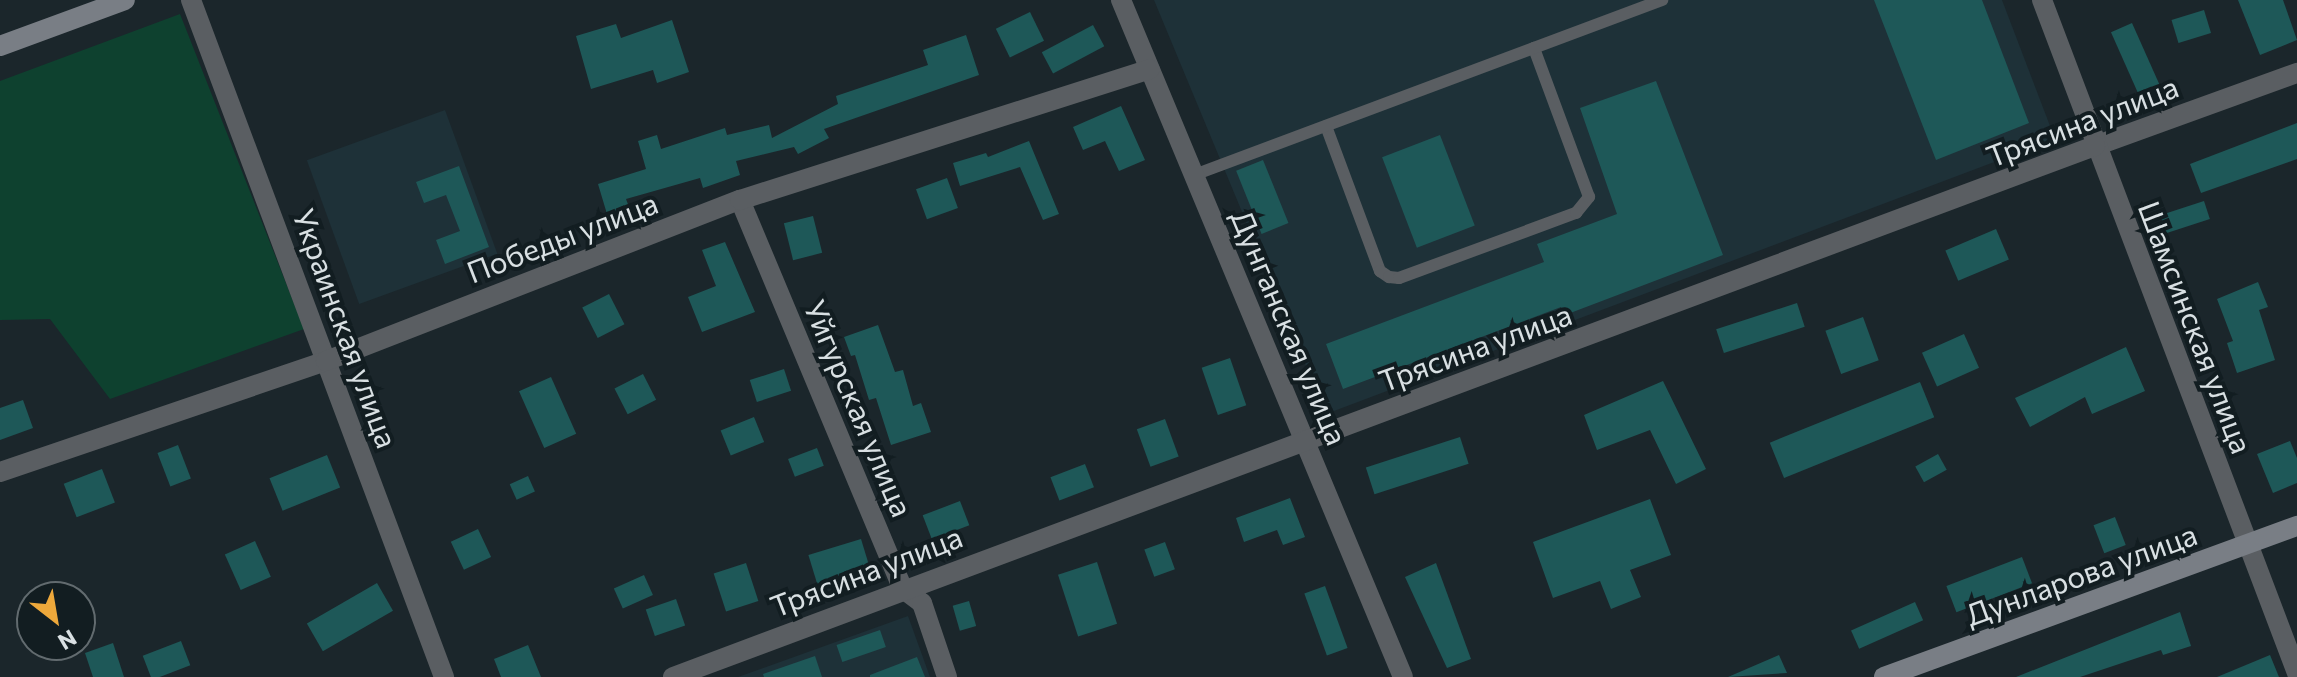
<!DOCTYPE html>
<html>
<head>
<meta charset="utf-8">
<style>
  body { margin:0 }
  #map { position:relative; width:2297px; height:677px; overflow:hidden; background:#1b262b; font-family:Commissioner,sans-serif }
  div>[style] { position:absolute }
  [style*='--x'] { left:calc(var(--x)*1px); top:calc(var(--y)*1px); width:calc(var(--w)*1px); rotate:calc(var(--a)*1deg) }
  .built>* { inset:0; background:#1e3138; transform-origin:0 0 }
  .green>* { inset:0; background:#0e412f }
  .building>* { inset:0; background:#1e5858; transform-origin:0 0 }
  .service>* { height:12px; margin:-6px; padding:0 6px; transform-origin:6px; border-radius:6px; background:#5a5e62 }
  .minor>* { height:20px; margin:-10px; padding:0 10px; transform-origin:10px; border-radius:10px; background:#5a5e62 }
  .tertiary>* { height:20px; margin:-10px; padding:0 10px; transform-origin:10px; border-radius:10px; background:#5a5e62 }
  .secondary>* { height:20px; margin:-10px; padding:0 10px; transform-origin:10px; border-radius:10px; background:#797e85 }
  span { translate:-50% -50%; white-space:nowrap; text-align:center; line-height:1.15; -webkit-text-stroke:8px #121d21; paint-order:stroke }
  .street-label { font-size:30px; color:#d9e0e3 }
  .north { position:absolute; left:16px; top:581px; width:80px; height:80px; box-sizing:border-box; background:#121d21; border:2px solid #626b6f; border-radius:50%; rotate:149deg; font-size:22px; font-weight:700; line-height:32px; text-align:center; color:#d9e0e3 }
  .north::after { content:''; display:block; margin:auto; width:28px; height:36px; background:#eda83b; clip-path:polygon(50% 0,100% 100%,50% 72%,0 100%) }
</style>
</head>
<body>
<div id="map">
  <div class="built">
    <i style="clip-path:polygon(1154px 0,2002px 0,2055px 139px,1326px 414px)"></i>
    <i style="left:445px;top:110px;width:153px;height:147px;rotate:70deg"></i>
    <i style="clip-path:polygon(908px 616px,930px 677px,738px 677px)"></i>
  </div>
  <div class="green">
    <i style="clip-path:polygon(180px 14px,304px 329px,110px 399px,50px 319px,0 320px,0 81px)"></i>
  </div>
  <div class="building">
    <i style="clip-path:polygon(1874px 0,1982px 0,2029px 123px,1936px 160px)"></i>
    <i style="clip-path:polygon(2238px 0,2283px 0,2297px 40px,2260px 55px)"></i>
    <i style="left:2204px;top:10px;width:24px;height:34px;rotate:73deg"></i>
    <i style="left:1030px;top:12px;width:32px;height:38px;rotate:64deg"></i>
    <i style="clip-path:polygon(672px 20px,689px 72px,657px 83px,653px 70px,591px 89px,576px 36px,616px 24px,621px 38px)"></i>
    <i style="left:2132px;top:23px;width:71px;height:23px;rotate:66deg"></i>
    <i style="left:1093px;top:25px;width:24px;height:58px;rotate:62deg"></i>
    <i style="clip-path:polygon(966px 35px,979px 75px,824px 129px,829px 138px,798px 154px,794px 147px,736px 161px,740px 175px,703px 188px,700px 178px,626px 199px,629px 207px,607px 214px,598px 184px,646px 169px,638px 141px,657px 135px,661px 149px,725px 128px,727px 135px,769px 125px,772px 138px,838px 104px,836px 96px,928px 65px,923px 50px)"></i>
    <i style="clip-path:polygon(1656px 81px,1723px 255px,1565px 315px,1561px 307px,1343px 389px,1326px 344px,1544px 262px,1537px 244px,1617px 214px,1580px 108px)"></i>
    <i style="clip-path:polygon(1121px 106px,1145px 160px,1119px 171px,1105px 141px,1083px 150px,1073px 127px)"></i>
    <i style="clip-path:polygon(2297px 123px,2297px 159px,2201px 193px,2190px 164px)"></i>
    <i style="left:1440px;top:135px;width:97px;height:62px;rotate:69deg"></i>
    <i style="clip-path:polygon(1029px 141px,1059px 214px,1043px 220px,1020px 167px,960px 186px,953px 163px,986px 153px,988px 157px)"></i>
    <i style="left:1263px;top:160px;width:68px;height:29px;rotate:68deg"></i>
    <i style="clip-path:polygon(459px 166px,489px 247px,445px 264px,436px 240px,460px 231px,446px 195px,424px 203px,416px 182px)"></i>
    <i style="left:947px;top:178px;width:32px;height:33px;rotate:70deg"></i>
    <i style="left:2204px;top:201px;width:19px;height:46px;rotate:72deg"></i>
    <i style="left:813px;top:216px;width:38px;height:30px;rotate:76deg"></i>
    <i style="left:1996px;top:229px;width:33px;height:55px;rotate:67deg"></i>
    <i style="clip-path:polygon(725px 242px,755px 312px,702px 332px,688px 297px,716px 286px,702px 250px)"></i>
    <i style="clip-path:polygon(2258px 282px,2268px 307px,2259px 310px,2275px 360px,2237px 373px,2227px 343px,2233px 341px,2217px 299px)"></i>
    <i style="left:609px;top:294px;width:34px;height:30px;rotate:63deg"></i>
    <i style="left:1797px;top:303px;width:25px;height:85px;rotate:72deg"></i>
    <i style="left:1863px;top:317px;width:46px;height:40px;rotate:70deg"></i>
    <i style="clip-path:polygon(878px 325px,895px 372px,903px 370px,913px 406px,921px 403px,931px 432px,891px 445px,876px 398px,869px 400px,855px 355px,851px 356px,844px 337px)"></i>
    <i style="left:1964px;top:334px;width:37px;height:46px;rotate:66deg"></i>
    <i style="clip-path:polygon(2126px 347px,2145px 391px,2092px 414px,2085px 397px,2030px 427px,2015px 398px)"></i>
    <i style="left:1230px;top:358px;width:50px;height:30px;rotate:71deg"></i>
    <i style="left:784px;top:369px;width:23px;height:36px;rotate:72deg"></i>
    <i style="left:643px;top:374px;width:29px;height:32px;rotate:63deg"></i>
    <i style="left:551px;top:377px;width:62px;height:35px;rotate:66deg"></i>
    <i style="clip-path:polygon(1663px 381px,1706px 469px,1676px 484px,1650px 430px,1597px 450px,1584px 415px)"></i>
    <i style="left:1920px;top:382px;width:38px;height:162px;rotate:68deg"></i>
    <i style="clip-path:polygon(23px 400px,33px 428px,0 440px,0 408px)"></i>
    <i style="left:754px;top:417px;width:27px;height:36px;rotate:68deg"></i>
    <i style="left:1165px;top:419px;width:40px;height:30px;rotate:70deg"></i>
    <i style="left:1460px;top:437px;width:28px;height:99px;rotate:72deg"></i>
    <i style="clip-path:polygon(2290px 441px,2297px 458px,2297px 483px,2273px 493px,2257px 454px)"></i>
    <i style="left:178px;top:445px;width:36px;height:22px;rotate:69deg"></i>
    <i style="left:817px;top:448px;width:19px;height:31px;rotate:69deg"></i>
    <i style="left:1938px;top:454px;width:18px;height:26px;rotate:61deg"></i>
    <i style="left:327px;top:455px;width:35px;height:62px;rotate:68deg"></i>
    <i style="left:1085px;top:464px;width:25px;height:37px;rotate:69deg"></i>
    <i style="left:102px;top:469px;width:36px;height:41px;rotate:69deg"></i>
    <i style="left:528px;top:476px;width:17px;height:20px;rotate:66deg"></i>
    <i style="clip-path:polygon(1290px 498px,1305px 537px,1283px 545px,1277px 530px,1244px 542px,1236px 518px)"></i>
    <i style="clip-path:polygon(1650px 499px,1671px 555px,1630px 570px,1641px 597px,1611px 609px,1600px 581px,1553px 598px,1533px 542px)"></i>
    <i style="left:960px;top:501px;width:26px;height:40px;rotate:69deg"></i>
    <i style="left:2115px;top:517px;width:30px;height:23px;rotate:69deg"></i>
    <i style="left:478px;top:529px;width:31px;height:30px;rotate:65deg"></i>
    <i style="left:861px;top:539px;width:30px;height:55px;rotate:73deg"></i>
    <i style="left:255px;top:541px;width:39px;height:33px;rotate:66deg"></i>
    <i style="left:1165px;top:542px;width:29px;height:22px;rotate:70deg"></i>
    <i style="left:2022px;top:557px;width:28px;height:81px;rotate:69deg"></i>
    <i style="left:1097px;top:562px;width:65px;height:41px;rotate:72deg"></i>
    <i style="left:746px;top:563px;width:40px;height:34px;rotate:72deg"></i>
    <i style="clip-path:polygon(1436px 563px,1471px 659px,1447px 668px,1405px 577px)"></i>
    <i style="left:644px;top:575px;width:22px;height:33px;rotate:66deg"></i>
    <i style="left:377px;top:583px;width:32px;height:81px;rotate:60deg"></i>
    <i style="left:1325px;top:586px;width:66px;height:22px;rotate:70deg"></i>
    <i style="left:676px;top:599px;width:28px;height:32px;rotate:71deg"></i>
    <i style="left:969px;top:601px;width:26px;height:17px;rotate:74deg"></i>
    <i style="left:1915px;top:602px;width:20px;height:70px;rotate:66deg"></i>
    <i style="clip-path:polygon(2180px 612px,2191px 646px,2163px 655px,2161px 650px,2080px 677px,2016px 677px)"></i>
    <i style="left:880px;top:630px;width:18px;height:46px;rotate:71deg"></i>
    <i style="left:181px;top:641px;width:26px;height:41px;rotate:69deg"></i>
    <i style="clip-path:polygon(113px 643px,124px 677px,93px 677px,85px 653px)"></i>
    <i style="clip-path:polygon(528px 645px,541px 677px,501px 677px,494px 659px)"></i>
    <i style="clip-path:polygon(1779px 655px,1787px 673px,1728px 677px)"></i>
    <i style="clip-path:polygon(2270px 655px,2279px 677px,2217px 677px)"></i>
    <i style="clip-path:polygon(815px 656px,822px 677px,764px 677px,763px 674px)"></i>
    <i style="clip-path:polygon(917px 657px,925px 677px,870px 677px,870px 675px)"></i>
  </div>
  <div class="service">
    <i style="--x:1326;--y:126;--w:155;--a:69.6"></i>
    <i style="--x:1380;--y:271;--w:11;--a:34"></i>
    <i style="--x:1389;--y:277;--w:10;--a:6"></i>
    <i style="--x:1399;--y:278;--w:189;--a:-20.2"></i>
    <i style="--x:1576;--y:213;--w:21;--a:-51"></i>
    <i style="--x:1589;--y:197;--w:159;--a:-110.3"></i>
    <i style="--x:1194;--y:175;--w:500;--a:-20.5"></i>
  </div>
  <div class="minor">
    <i style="--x:191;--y:0;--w:723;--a:69.51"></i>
    <i style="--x:1121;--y:0;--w:733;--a:67.39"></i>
    <i style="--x:2095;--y:146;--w:215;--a:-19.9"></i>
    <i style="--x:740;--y:200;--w:420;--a:67.3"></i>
    <i style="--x:902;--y:588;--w:25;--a:37"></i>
    <i style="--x:922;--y:603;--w:78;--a:71.3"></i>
    <i style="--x:0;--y:472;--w:344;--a:-18.8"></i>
    <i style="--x:326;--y:361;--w:444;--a:-21.3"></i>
    <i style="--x:740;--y:200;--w:430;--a:-17.7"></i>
  </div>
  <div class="tertiary">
    <i style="--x:2042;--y:0;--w:720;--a:69.25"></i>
    <i style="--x:673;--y:677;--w:1518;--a:-20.48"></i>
  </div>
  <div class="secondary">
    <i style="--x:0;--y:46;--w:133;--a:-20.2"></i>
    <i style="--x:1884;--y:677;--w:440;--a:-20.1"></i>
  </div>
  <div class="street-label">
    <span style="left:2082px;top:121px;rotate:-21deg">Трясина улица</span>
    <span style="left:562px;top:237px;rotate:-21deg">Победы улица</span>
    <span style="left:1290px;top:327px;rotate:67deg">Дунганская улица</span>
    <span style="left:2196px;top:327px;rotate:69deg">Шамсинская улица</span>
    <span style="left:346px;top:328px;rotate:70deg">Украинская улица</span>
    <span style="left:1475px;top:347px;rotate:-20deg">Трясина улица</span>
    <span style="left:859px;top:408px;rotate:67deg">Уйгурская улица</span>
    <span style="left:866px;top:571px;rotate:-21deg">Трясина улица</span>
    <span style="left:2081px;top:574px;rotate:-20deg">Дунларова улица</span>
  </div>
  <div class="north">N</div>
</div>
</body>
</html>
